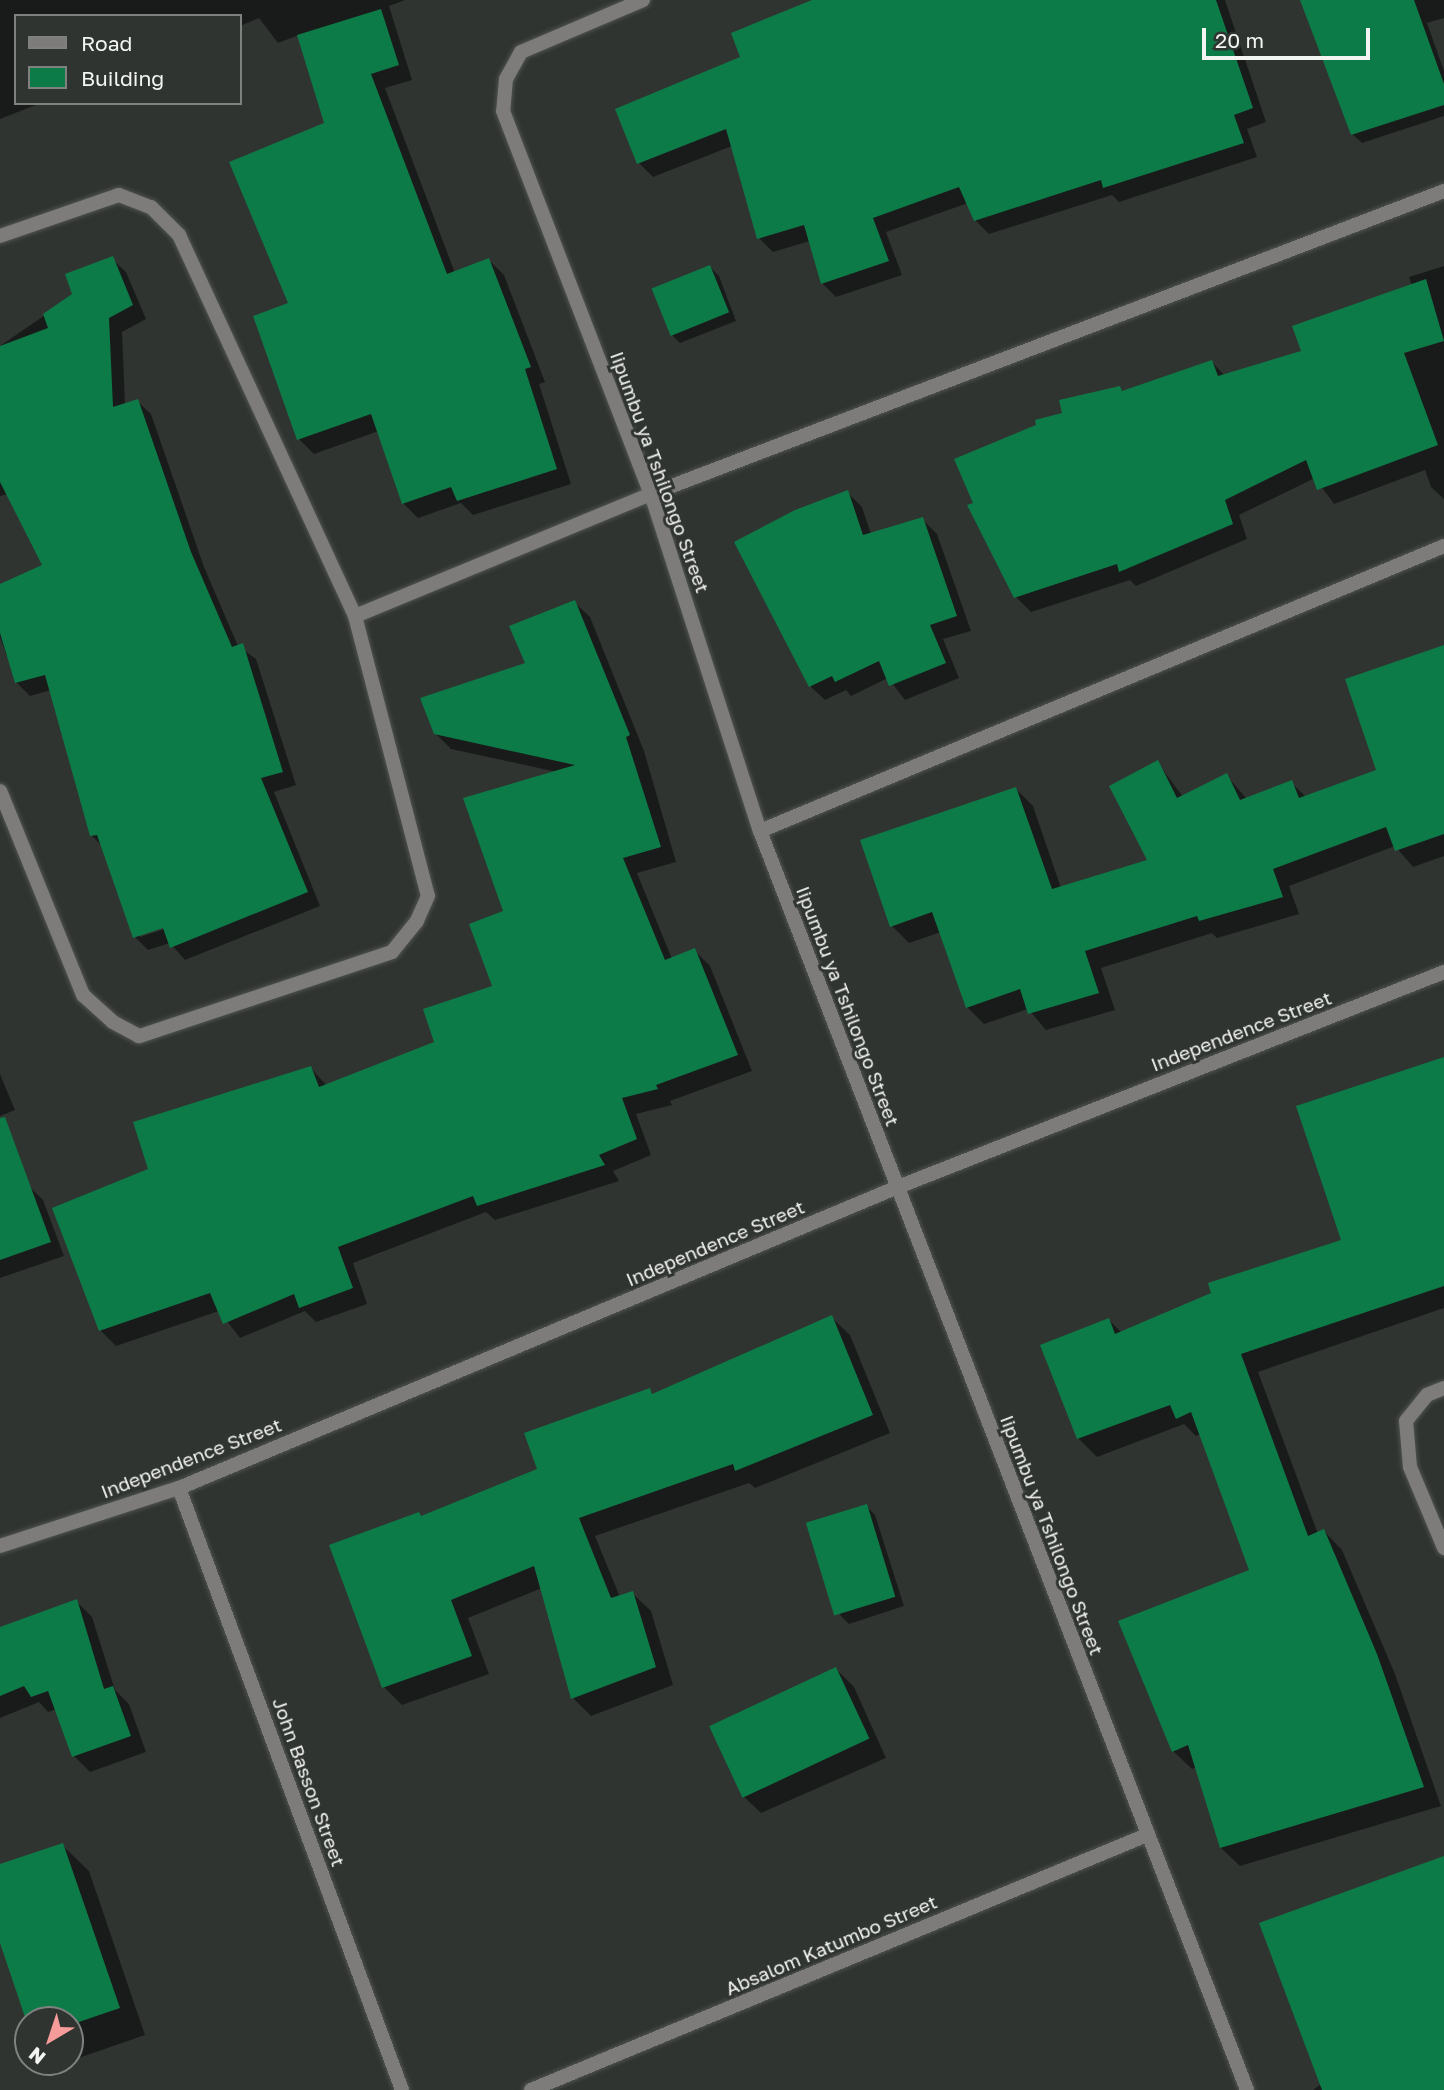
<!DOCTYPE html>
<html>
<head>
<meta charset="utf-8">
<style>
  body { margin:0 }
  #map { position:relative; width:1444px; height:2090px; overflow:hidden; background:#303431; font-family:"Golos Text",sans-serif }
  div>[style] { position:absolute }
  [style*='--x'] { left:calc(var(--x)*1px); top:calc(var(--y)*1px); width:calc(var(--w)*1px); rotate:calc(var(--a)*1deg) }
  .shadow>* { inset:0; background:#0007 }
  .building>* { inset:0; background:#0d7b48; transform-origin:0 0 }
  .roads { filter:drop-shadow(0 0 2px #4f5350) drop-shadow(0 0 2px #4f5350) }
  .street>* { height:14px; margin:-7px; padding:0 7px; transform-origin:7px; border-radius:7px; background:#7e7c7b }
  span { translate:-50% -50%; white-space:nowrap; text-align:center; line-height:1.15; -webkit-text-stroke:6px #303431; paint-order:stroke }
  .street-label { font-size:19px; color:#f3f5f3 }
  .legend { position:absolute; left:14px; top:14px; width:228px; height:91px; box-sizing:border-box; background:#303431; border:2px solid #7e817f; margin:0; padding:9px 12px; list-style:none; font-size:21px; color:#f3f5f3 }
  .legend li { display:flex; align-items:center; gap:14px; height:35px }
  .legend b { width:35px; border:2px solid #7e817f }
  .north { position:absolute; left:14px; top:2006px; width:70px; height:70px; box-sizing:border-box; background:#303431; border:2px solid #7e817f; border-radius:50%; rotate:219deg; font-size:19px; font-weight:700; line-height:28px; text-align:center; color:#f3f5f3 }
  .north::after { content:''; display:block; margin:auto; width:24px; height:32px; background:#f59b99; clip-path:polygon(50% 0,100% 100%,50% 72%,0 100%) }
  .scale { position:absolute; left:1202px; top:28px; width:168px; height:32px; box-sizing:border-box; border:4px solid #f3f5f3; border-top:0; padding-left:9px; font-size:21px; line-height:24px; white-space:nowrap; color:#f3f5f3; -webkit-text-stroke:5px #303431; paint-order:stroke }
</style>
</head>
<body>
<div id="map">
  <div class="shadow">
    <i style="clip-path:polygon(0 0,405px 0,389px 6px,412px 80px,385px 88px,455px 273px,489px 260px,504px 275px,545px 382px,539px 384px,571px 484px,473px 515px,461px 503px,418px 518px,403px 503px,379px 431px,314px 454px,299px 439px,255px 317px,290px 304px,326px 124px,299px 35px,278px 43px,259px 18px,240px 26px,240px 16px,16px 16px,16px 103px,41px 103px,0 119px)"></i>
    <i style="clip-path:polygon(836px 0,1225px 0,1266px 122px,1247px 129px,1257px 157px,1119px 202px,1112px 195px,989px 234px,975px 220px,968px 203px,886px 232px,902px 275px,836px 297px,822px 283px,810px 241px,773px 252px,759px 238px,732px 146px,653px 177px,639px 163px,617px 110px,743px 58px)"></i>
    <i style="clip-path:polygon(1302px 0,1444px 0,1444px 18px,1427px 23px,1444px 71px,1444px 116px,1362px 143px,1352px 134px)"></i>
    <i style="clip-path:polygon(evenodd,112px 259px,126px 272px,146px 319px,122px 332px,125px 405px,137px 401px,151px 414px,204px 567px,238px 646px,256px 659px,296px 785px,274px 792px,320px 906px,185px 960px,170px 943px,148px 950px,135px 937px,103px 847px,91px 835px,51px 690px,30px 696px,16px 682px,0 637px,0 586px,45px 566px,8px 494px,0 496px,0 346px,74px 295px,112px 259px,170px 923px,171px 927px,140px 937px,140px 933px,170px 923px)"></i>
    <i style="clip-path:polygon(1444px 266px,1444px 499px,1431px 487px,1425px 470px,1334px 504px,1315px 478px,1239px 515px,1247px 539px,1136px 586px,1130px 580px,1031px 612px,1016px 597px,975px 504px,1064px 414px,1120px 388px,1124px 392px,1212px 362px,1225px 376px,1304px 352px,1412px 286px,1409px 277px)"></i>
    <i style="clip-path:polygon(710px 267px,719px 276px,736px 321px,680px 343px,671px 334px)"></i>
    <i style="clip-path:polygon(847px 492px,862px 507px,871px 534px,922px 519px,937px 534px,971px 631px,943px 639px,959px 678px,905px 700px,888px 678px,851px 696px,846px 690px,825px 700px,810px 686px)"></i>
    <i style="clip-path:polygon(574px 602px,590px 617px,644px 751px,676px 862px,637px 873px,672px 959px,694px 950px,710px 966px,752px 1071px,670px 1101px,672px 1105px,636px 1114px,651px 1155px,613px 1171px,619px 1181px,495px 1220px,486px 1212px,353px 1263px,367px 1304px,316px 1322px,305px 1311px,240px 1338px,219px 1311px,116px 1346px,100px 1330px,150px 1170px,311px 1068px,327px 1086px,436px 1043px,494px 988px,505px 912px,557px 772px,451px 749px,435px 733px,527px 664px)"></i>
    <i style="clip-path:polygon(1444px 648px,1444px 856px,1413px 867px,1395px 846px,1289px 886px,1299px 914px,1217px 938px,1212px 933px,1101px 968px,1115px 1010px,1046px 1030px,1028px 1009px,984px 1024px,967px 1007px,941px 932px,909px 943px,892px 926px,1016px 789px,1033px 806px,1061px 888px,1149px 861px,1158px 763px,1183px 797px,1226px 775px,1247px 799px,1291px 782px,1306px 797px,1379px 771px)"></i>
    <i style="clip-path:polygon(0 1074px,15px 1110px,0 1116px)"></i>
    <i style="clip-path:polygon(1444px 1089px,1444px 1308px,1258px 1372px,1318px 1534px,1324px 1531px,1342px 1550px,1395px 1674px,1441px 1806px,1240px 1866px,1221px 1848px,1197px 1767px,1192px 1769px,1173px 1751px,1251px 1571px,1201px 1434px,1196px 1436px,1184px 1424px,1097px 1457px,1078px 1438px,1109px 1320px,1122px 1333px,1344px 1241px)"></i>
    <i style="clip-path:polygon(29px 1186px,43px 1200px,64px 1256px,0 1278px,0 1196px)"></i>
    <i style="clip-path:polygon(831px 1317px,850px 1335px,890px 1433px,755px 1488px,749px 1483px,595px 1536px,620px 1597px,632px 1593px,651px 1611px,673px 1685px,591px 1716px,573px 1698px,542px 1588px,468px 1618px,489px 1674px,402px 1705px,384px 1687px,422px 1518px,539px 1470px,649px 1390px,654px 1395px)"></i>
    <i style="clip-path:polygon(866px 1506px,875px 1515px,904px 1606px,849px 1624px,840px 1615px)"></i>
    <i style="clip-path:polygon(76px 1601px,92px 1617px,115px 1690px,129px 1704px,146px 1752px,90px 1772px,74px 1756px,57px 1709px,48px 1712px,39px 1702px,0 1718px,0 1629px)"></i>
    <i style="clip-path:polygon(836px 1669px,854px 1687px,886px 1758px,761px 1813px,742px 1795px)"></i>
    <i style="clip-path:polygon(62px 1845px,89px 1871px,145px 2035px,70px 2061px,70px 2020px,28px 2020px,0 1938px,0 1865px)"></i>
    <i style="clip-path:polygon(1444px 1862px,1444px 2090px,1313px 2090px,1321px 2084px)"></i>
  </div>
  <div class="building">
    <i style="clip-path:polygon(812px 0,1216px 0,1253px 108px,1234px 115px,1244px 143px,1103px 188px,1101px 180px,974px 221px,959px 187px,873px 218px,889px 261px,821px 284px,804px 225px,757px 239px,726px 129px,637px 164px,615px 109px,740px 57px,731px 33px)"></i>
    <i style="clip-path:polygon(1300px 0,1414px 0,1444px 84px,1444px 105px,1351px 135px)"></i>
    <i style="clip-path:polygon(381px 9px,399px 65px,371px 74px,447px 274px,489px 258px,531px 367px,525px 369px,557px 469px,457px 501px,451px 487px,402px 504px,371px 414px,297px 440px,253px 316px,288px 303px,229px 162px,324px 123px,297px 35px)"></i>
    <i style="clip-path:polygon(113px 256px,133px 305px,109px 318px,113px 407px,138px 399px,191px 552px,232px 647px,243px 643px,283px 772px,261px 778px,308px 892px,170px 948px,163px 928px,133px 938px,97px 835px,90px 836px,45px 675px,15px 683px,0 633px,0 584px,42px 565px,0 482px,0 346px,48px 328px,43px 314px,72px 294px,65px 274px)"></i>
    <i style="left:710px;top:265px;width:51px;height:63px;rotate:68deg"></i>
    <i style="clip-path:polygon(1426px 279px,1444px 341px,1404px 353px,1438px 445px,1317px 490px,1306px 460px,1225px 500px,1233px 524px,1119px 572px,1117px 564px,1014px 598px,967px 505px,973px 503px,954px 459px,1036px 425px,1035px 420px,1062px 413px,1059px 400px,1120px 386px,1122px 391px,1212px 360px,1218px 376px,1301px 351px,1292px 326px)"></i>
    <i style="clip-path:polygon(848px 490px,863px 535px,923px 517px,957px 616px,930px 625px,946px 663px,889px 686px,879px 661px,835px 682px,832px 676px,809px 687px,734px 542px,795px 510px)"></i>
    <i style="clip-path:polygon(575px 600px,630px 735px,626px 737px,661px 847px,623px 858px,665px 960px,695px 948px,738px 1055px,656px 1085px,658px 1089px,622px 1098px,637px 1139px,599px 1155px,605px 1165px,477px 1206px,473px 1196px,338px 1247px,353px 1288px,299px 1308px,294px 1294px,223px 1324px,210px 1293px,99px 1331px,52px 1208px,148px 1169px,133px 1122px,311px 1066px,319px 1087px,434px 1042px,423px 1009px,492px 986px,469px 924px,503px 911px,463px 798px,575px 765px,434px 734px,420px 698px,525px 663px,509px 626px)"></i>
    <i style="clip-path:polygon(1444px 645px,1444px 834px,1395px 851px,1386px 827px,1273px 869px,1283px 897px,1199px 921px,1197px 916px,1085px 951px,1099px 993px,1028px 1014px,1020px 989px,966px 1008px,932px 912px,890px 927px,860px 840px,1016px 787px,1052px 889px,1147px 860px,1109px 786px,1158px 760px,1177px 798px,1227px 773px,1240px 800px,1292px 780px,1299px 798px,1376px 770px,1345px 679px)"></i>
    <i style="clip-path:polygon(1444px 1057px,1444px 1286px,1241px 1354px,1308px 1536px,1324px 1529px,1377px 1654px,1424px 1787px,1220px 1848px,1188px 1745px,1172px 1752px,1118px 1621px,1249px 1570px,1191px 1412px,1176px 1419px,1170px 1405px,1077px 1439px,1040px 1345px,1109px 1318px,1115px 1334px,1211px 1293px,1208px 1283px,1341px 1240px,1296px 1106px)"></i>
    <i style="clip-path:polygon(5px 1117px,51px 1242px,0 1260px,0 1118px)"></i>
    <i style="clip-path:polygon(832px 1315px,873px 1415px,735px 1471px,733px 1464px,579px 1518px,611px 1598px,633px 1591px,656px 1667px,571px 1699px,534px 1566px,451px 1600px,472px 1656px,382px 1688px,329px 1545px,419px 1512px,421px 1516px,537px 1469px,524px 1433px,650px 1388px,652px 1394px)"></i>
    <i style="left:867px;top:1504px;width:97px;height:64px;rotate:73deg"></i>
    <i style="clip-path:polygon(77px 1599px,104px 1689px,113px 1686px,131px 1736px,72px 1757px,48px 1691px,31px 1697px,24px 1686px,0 1696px,0 1627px)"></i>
    <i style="left:836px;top:1667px;width:79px;height:140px;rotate:65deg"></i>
    <i style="clip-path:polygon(63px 1843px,120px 2008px,70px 2025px,70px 2020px,28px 2020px,28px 2026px,0 1943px,0 1864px)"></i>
    <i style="clip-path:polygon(1444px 1856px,1444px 2090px,1322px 2090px,1259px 1923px)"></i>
  </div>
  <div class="roads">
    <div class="street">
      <i style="--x:643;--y:0;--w:133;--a:156.9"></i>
      <i style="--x:521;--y:52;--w:31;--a:119"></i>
      <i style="--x:506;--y:79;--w:32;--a:95"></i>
      <i style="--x:503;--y:111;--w:411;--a:68.9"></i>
      <i style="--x:651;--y:494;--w:354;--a:72.1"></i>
      <i style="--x:760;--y:831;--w:1350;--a:68.85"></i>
      <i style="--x:0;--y:236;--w:126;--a:-19"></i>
      <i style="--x:119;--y:195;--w:34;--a:21"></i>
      <i style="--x:151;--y:207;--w:40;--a:45"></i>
      <i style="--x:179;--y:235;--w:420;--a:65.2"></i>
      <i style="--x:355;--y:616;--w:289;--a:75.4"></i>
      <i style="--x:428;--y:896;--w:27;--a:114"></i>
      <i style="--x:417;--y:921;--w:40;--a:129"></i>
      <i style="--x:392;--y:952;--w:267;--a:161.6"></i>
      <i style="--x:139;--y:1036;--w:30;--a:-152"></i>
      <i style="--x:113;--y:1022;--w:40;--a:-138"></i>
      <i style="--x:83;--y:995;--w:220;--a:-112.1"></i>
      <i style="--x:355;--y:616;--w:320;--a:-22.4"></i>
      <i style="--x:651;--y:494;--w:849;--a:-20.91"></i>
      <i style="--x:760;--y:831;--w:741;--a:-22.62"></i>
      <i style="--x:1444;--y:1388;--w:18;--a:158"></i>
      <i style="--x:1427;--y:1395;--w:33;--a:129"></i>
      <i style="--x:1406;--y:1421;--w:46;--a:85"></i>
      <i style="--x:1410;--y:1467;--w:88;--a:67.2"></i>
      <i style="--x:179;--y:1488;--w:642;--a:69.67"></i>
      <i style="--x:0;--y:1546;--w:188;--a:-18"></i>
      <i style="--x:179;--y:1488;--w:779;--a:-22.72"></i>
      <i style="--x:898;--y:1187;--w:587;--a:-21.49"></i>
      <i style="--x:531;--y:2090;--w:667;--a:-22.49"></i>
    </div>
  </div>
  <div class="street-label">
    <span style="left:660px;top:472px;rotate:70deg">Iipumbu ya Tshilongo Street</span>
    <span style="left:848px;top:1006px;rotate:69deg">Iipumbu ya Tshilongo Street</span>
    <span style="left:1241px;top:1031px;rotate:-21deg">Independence Street</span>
    <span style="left:715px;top:1243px;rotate:-23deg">Independence Street</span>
    <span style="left:191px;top:1458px;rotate:-21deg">Independence Street</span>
    <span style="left:1052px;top:1535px;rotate:69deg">Iipumbu ya Tshilongo Street</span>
    <span style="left:309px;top:1782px;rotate:70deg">John Basson Street</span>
    <span style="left:831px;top:1945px;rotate:-23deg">Absalom Katumbo Street</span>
  </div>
  <ul class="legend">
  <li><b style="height:9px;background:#7e7c7b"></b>Road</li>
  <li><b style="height:19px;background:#0d7b48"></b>Building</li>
  </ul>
  <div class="north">N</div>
  <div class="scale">20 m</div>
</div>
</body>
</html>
